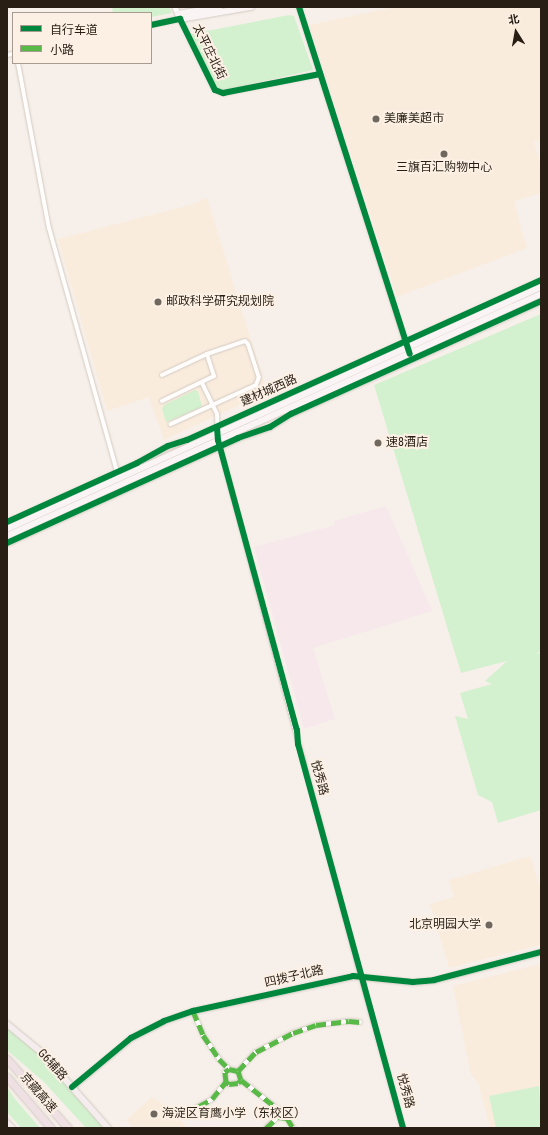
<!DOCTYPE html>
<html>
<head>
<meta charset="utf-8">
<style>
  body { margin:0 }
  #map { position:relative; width:548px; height:1135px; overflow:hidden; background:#f7f0ea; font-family:"Roboto Condensed","Noto Sans SC",sans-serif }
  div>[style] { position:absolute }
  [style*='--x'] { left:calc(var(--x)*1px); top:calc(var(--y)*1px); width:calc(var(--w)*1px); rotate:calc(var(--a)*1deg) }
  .built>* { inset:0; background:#faecdd }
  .industrial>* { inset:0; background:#f7e8ec }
  .green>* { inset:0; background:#d3f1ce }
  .roads { filter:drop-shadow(0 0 1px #d3cac2) drop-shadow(0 0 1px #d3cac2) }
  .minor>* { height:4px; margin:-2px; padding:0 2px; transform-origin:2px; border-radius:2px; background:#fefdfc }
  .tertiary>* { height:4.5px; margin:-2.25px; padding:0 2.25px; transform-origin:2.25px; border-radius:2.25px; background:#fefdfc }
  .secondary>* { height:5.5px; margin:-2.75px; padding:0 2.75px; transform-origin:2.75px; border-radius:2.75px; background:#faf4f5 }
  .primary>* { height:6px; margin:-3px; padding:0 3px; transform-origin:3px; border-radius:3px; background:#f4eced }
  .motorway>* { height:7px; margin:-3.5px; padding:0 3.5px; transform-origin:3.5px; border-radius:3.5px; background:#eee0e3 }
  .quiet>* { height:5px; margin-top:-2.5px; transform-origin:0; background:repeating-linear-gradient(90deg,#58b947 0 10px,transparent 0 15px) }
  .cycleway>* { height:6px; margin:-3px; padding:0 3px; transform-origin:3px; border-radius:3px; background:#00873e }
  .dots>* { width:11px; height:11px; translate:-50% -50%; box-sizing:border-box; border:2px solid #fcf0e5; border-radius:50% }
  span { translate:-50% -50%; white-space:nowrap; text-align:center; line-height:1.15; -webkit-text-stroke:4px #fcf0e5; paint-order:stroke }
  .street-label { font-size:12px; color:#281e13 }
  .poi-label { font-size:12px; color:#281e13 }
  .left { translate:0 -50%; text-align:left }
  .right { translate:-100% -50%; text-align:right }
  .frame { position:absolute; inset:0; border:8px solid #281e13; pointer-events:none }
  .legend { position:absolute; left:12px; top:12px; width:140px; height:52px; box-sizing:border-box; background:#fcf0e5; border:1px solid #a79c91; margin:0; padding:5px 7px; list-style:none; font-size:12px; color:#281e13 }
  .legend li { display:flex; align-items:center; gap:8px; height:20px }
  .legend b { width:20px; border:1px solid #a79c91 }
  .north { position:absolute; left:496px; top:12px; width:40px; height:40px; -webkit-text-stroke:3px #fcf0e5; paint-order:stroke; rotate:349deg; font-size:11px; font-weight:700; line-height:16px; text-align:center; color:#281e13 }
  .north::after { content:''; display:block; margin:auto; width:14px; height:18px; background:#281e13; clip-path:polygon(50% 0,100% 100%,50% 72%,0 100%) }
</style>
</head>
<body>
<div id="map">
  <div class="built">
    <i style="clip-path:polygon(395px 7px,541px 7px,541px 140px,534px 142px,541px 166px,541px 193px,514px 201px,527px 248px,397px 297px,309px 25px)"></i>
    <i style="clip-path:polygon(207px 198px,267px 392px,164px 440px,149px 397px,107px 411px,58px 239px,190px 205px)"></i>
    <i style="clip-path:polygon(527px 857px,531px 857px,538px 882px,541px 882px,541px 945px,449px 968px,430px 904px,454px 897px,449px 880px)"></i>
    <i style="clip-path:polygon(541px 964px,541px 1128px,490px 1128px,478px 1082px,471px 1075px,453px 986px)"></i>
    <i style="clip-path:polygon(152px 1097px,170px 1108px,187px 1128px,133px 1128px,126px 1120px)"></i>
  </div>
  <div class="industrial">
    <i style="clip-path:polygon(386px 506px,432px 611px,313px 648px,335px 719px,304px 729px,254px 547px,335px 525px,334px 521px)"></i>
  </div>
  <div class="green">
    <i style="clip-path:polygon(112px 7px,169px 7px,172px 13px,151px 17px,151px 13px,113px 13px)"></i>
    <i style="clip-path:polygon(289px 15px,294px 16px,313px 70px,224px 90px,217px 89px,191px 34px)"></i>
    <i style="clip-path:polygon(541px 314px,541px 652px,536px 653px,541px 654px,541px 810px,498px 823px,492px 802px,478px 795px,455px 716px,468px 719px,460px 693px,492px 684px,485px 681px,507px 661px,461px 673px,374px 385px)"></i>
    <i style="clip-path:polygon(195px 390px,198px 391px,202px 407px,166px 422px,162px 409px,164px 405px)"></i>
    <i style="clip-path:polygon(7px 1027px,37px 1052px,105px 1128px,86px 1128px,44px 1082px,8px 1051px)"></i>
    <i style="clip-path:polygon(539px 1086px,541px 1128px,496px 1128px,489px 1096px)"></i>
    <i style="clip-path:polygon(7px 1087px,15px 1099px,40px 1128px,21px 1128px,7px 1112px)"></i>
  </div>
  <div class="roads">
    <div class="minor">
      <i style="--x:299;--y:7;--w:360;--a:72.4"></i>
      <i style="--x:151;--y:25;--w:30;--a:-12"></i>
      <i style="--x:180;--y:19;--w:79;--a:63.8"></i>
      <i style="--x:215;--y:90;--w:9;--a:21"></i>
      <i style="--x:223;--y:93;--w:99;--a:-11.1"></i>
      <i style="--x:7;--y:55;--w:6;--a:-9"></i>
      <i style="--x:18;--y:63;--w:168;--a:79.4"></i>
      <i style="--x:49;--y:228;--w:260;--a:74.4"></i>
      <i style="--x:162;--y:375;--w:50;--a:-25"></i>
      <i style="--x:207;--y:354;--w:40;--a:-18.9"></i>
      <i style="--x:245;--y:341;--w:4;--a:45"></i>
      <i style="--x:248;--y:344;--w:35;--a:72"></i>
      <i style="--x:259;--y:377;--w:9;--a:111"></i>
      <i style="--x:256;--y:385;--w:94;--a:155.4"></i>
      <i style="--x:202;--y:383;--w:34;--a:64"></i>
      <i style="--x:217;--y:414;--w:26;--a:88"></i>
      <i style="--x:218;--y:440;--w:544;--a:75.1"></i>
      <i style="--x:358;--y:966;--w:168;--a:74.5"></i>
      <i style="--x:162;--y:401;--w:58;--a:-25.7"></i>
      <i style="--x:214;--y:376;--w:23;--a:-108"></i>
      <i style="--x:193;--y:1011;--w:26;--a:67"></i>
      <i style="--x:203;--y:1035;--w:29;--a:56"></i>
      <i style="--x:219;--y:1059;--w:14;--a:45"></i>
      <i style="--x:229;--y:1069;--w:9;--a:13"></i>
      <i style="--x:238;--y:1071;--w:9;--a:72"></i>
      <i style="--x:241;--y:1080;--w:4;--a:135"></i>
      <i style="--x:238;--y:1083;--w:9;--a:174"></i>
      <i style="--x:229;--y:1084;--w:4;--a:-146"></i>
      <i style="--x:226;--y:1082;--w:10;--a:-96"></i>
      <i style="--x:225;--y:1072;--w:5;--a:-37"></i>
      <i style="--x:238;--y:1071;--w:26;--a:-47"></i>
      <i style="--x:256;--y:1052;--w:42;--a:-27.2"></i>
      <i style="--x:293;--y:1033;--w:24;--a:-19"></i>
      <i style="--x:316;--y:1025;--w:33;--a:-7"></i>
      <i style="--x:349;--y:1021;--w:11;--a:5"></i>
      <i style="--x:241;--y:1080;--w:47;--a:38.1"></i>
      <i style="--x:186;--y:1113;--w:30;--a:-28"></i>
      <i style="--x:212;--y:1099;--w:22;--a:-51"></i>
      <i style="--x:287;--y:1118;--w:9;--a:-174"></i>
      <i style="--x:278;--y:1117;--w:8;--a:-90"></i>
      <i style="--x:278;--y:1109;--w:6;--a:0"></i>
      <i style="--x:284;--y:1109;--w:6;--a:51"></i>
      <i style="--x:288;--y:1114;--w:4;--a:104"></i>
      <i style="--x:287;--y:1118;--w:12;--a:59"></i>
      <i style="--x:266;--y:1128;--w:16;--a:-43"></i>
    </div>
    <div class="tertiary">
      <i style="--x:175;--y:7;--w:10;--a:66"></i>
      <i style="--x:7;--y:522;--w:143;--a:-24.4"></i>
      <i style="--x:137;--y:463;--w:35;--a:-29"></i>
      <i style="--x:168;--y:446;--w:20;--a:-18"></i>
      <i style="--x:187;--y:440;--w:388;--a:-24.3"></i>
      <i style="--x:7;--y:543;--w:254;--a:-24.4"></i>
      <i style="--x:238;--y:438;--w:34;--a:-19"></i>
      <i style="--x:270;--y:427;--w:25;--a:-32"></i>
      <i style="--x:291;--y:414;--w:274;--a:-24.3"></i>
      <i style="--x:72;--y:1087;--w:77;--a:-39.7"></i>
      <i style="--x:131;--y:1038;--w:37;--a:-27"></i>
      <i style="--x:164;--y:1021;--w:31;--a:-19"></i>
      <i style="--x:193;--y:1011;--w:164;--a:-12.3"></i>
      <i style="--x:353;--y:976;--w:60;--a:5.7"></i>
      <i style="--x:413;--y:982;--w:21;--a:-5"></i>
      <i style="--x:434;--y:980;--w:111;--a:-14.7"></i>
    </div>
    <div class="secondary">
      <i style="--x:178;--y:14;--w:42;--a:-9.7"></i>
      <i style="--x:180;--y:19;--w:72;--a:-9.6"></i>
      <i style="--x:7;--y:529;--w:586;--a:-24.38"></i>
      <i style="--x:7;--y:536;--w:586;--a:-24.38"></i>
    </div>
    <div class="primary">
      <i style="--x:7;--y:1024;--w:44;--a:39.5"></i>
      <i style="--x:41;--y:1052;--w:101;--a:48.6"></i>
      <i style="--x:7;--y:1123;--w:7;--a:45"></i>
    </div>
    <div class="motorway">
      <i style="--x:7;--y:1059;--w:92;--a:48.5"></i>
      <i style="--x:7;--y:1077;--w:67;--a:49.2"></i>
    </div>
  </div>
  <div class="quiet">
    <i style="--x:193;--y:1011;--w:26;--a:67"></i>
    <i style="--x:203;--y:1035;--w:29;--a:56"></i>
    <i style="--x:219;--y:1059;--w:14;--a:45"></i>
    <i style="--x:229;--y:1069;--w:9;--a:13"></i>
    <i style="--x:238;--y:1071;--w:9;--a:72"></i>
    <i style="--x:241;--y:1080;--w:4;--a:135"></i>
    <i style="--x:238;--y:1083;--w:9;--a:174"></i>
    <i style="--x:229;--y:1084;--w:4;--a:-146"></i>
    <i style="--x:226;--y:1082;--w:10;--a:-96"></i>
    <i style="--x:225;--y:1072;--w:5;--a:-37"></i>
    <i style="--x:238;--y:1071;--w:26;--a:-47"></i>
    <i style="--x:256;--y:1052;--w:42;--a:-27.2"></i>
    <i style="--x:293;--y:1033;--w:24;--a:-19"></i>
    <i style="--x:316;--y:1025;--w:33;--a:-7"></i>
    <i style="--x:349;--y:1021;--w:11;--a:5"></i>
    <i style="--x:241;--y:1080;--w:47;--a:38.1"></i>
    <i style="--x:186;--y:1113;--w:30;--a:-28"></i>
    <i style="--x:212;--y:1099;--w:22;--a:-51"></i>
    <i style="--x:287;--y:1118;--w:9;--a:-174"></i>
    <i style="--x:278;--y:1117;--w:8;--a:-90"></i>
    <i style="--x:278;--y:1109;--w:6;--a:0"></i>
    <i style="--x:284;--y:1109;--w:6;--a:51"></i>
    <i style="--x:288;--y:1114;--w:4;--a:104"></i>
    <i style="--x:287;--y:1118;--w:12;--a:59"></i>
    <i style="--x:266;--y:1128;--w:16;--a:-43"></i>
  </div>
  <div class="cycleway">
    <i style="--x:299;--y:7;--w:364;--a:72.3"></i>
    <i style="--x:151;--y:25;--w:30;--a:-12"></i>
    <i style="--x:180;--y:19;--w:79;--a:63.8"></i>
    <i style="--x:215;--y:90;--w:9;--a:21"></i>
    <i style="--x:223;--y:93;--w:99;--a:-11.1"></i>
    <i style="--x:217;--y:427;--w:13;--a:86"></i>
    <i style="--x:218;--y:440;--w:301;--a:74.8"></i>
    <i style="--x:297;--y:730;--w:14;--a:86"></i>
    <i style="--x:298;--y:744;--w:398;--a:74.7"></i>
    <i style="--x:7;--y:522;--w:143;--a:-24.4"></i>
    <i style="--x:137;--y:463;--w:35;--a:-29"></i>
    <i style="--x:168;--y:446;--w:20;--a:-18"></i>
    <i style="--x:187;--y:440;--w:388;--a:-24.3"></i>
    <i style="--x:7;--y:543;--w:254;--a:-24.4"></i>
    <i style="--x:238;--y:438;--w:34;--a:-19"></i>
    <i style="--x:270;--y:427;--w:25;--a:-32"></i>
    <i style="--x:291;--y:414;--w:274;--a:-24.3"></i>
    <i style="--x:72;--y:1087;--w:77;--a:-39.7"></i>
    <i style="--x:131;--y:1038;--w:37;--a:-27"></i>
    <i style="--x:164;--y:1021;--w:31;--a:-19"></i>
    <i style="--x:193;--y:1011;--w:164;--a:-12.3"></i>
    <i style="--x:353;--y:976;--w:60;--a:5.7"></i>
    <i style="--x:413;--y:982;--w:21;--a:-5"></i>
    <i style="--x:434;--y:980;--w:111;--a:-14.7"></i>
  </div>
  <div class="dots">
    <i style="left:376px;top:119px;background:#70685e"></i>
    <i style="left:444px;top:154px;background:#70685e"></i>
    <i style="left:158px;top:302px;background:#70685e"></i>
    <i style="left:378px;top:443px;background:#70685e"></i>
    <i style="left:489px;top:925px;background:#70685e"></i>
    <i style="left:154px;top:1114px;background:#70685e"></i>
  </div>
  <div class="street-label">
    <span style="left:209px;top:52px;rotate:64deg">太平庄北街</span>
    <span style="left:269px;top:391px;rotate:-24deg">建材城西路</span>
    <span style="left:319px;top:778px;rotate:75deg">悦秀路</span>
    <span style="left:294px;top:977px;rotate:-13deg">四拨子北路</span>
    <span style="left:52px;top:1065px;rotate:48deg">G6辅路</span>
    <span style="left:405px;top:1091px;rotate:75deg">悦秀路</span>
    <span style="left:38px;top:1093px;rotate:49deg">京藏高速</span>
  </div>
  <div class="poi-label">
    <span class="left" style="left:384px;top:119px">美廉美超市</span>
    <span style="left:444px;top:168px">三旗百汇购物中心</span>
    <span class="left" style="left:166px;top:302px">邮政科学研究规划院</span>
    <span class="left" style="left:386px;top:443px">速8酒店</span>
    <span class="right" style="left:481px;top:925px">北京明园大学</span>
    <span class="left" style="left:162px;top:1114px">海淀区育鹰小学（东校区）</span>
  </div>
  <div class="frame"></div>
  <ul class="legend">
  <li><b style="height:5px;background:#00873e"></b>自行车道</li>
  <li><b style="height:5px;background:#58b947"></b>小路</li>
  </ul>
  <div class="north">北</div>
</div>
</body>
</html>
